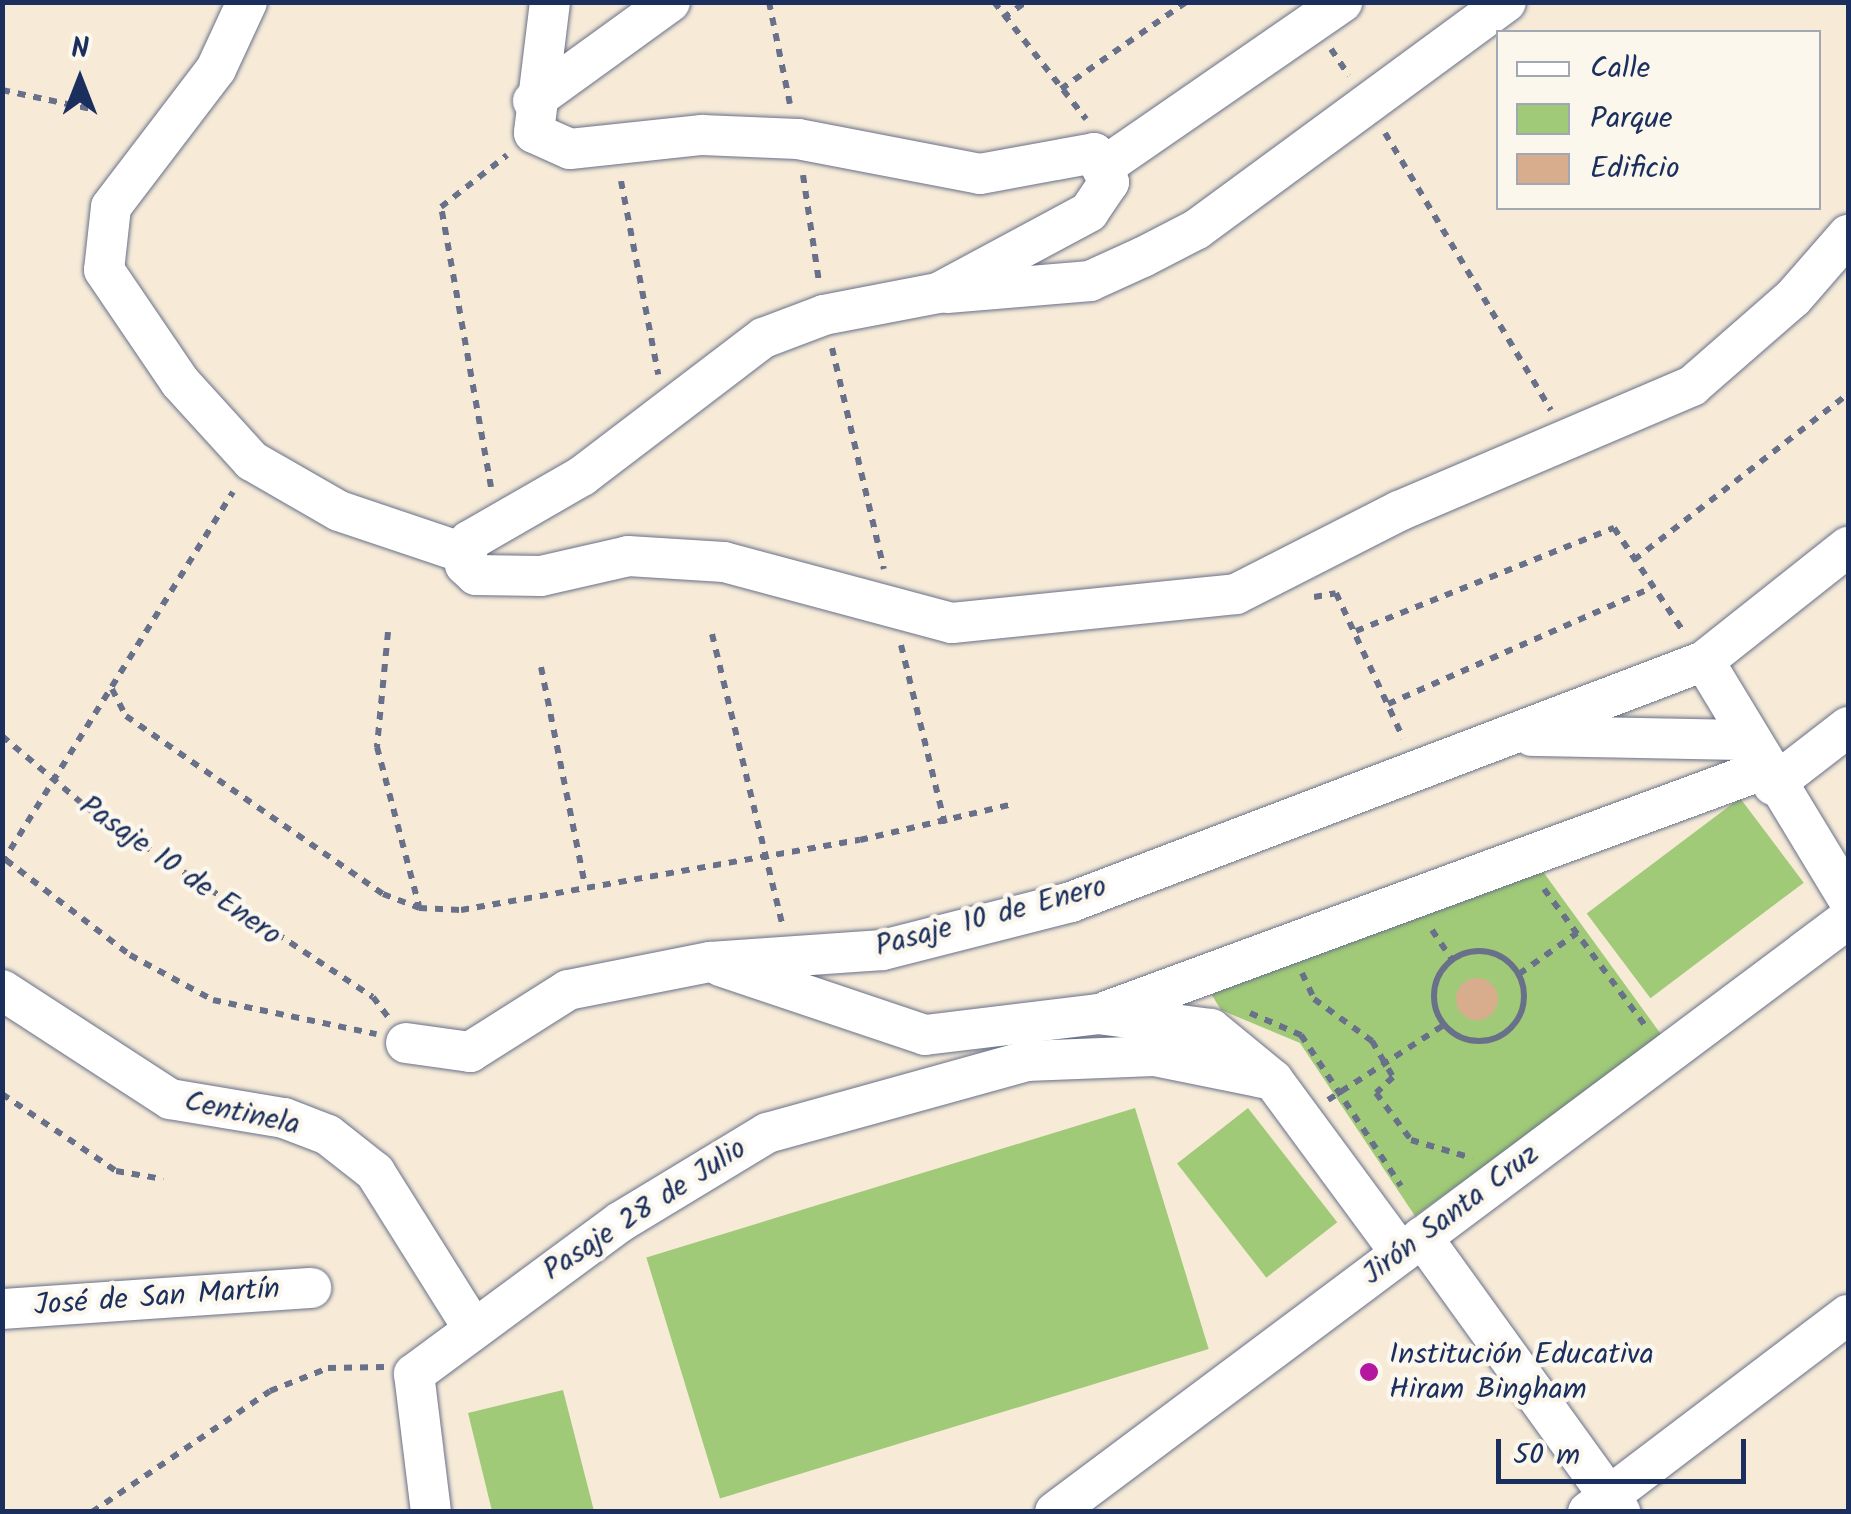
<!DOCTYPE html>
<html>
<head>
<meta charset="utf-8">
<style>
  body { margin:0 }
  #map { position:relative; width:1851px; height:1514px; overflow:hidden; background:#f7ebd8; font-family:Kalam,sans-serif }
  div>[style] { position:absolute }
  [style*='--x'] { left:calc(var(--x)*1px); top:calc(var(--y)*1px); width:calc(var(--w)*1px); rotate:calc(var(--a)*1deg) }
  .green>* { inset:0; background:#a0ca77; transform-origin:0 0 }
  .building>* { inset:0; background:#d8ad8d }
  .round { border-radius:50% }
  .path>* { height:6px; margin-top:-3px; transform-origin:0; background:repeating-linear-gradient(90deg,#687189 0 8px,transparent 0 16px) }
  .path>.ring { margin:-3px; padding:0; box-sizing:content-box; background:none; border:6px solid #687189; border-radius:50% }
  .roads { filter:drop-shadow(0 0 2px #687189) drop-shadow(0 0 2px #687189) }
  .minor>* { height:40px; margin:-20px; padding:0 20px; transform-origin:20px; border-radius:20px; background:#fff }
  .dots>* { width:28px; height:28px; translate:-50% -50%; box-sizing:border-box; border:5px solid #fbf7ec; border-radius:50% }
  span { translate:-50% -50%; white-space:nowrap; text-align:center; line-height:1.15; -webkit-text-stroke:9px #fbf7ec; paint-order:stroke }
  .street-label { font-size:30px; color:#1b2f5e }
  .poi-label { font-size:30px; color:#1b2f5e }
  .left { translate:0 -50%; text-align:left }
  .frame { position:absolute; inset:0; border:5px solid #1b2f5e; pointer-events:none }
  .legend { position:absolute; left:1496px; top:30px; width:325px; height:180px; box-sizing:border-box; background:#fbf7ec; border:2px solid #a1a7b3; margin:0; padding:12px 18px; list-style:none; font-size:30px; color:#1b2f5e }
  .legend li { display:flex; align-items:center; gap:20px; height:50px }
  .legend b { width:50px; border:2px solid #a1a7b3 }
  .north { position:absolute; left:30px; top:30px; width:100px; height:100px; -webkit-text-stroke:8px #fbf7ec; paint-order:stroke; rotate:0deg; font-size:28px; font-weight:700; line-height:40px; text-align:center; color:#1b2f5e }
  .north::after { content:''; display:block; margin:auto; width:35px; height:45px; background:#1b2f5e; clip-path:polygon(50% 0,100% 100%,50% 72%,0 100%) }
  .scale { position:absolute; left:1496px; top:1439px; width:250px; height:45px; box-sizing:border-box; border:5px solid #1b2f5e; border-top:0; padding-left:12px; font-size:30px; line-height:35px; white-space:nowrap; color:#1b2f5e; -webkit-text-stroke:8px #fbf7ec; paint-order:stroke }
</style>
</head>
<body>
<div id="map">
  <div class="green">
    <i style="left:1740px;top:798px;width:106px;height:192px;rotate:53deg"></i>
    <i style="clip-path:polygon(1536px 862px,1663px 1037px,1415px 1216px,1300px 1043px,1221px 1010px,1210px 992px)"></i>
    <i style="left:1135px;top:1108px;width:252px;height:511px;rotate:73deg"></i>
    <i style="left:1248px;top:1108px;width:145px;height:90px;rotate:52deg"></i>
    <i style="clip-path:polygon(563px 1390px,594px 1511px,492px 1511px,468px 1413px)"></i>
  </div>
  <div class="building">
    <i class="round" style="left:1456px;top:978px;width:42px;height:42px"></i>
  </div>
  <div class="path">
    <i style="--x:769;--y:2;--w:104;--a:78.4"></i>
    <i style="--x:994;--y:2;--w:149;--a:51.8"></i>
    <i style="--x:1003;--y:18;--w:28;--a:-35"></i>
    <i style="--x:1331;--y:49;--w:32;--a:56"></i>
    <i style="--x:1061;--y:89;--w:152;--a:-34.8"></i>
    <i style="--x:2;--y:90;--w:95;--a:12.1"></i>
    <i style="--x:1385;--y:133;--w:323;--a:59.1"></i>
    <i style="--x:803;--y:175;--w:108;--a:81.5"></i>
    <i style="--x:621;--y:181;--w:197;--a:79.1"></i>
    <i style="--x:832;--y:348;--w:227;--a:76.8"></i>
    <i style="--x:491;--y:487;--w:284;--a:-100.1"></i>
    <i style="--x:441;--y:207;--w:84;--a:-38.2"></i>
    <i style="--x:1634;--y:560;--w:271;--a:-37.8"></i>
    <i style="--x:1314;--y:597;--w:22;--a:-10"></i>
    <i style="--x:1336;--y:593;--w:160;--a:65.2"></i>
    <i style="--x:1356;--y:631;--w:278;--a:-21.8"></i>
    <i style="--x:1614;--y:528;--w:124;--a:56.2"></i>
    <i style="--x:388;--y:632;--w:116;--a:95.5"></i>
    <i style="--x:377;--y:747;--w:164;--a:75.2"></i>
    <i style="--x:712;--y:634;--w:298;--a:76.4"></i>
    <i style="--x:901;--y:645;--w:184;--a:76.2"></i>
    <i style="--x:541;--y:667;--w:223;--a:78.6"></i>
    <i style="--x:112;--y:689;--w:30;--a:63"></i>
    <i style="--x:126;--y:716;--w:313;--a:34.7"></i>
    <i style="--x:383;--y:894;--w:39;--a:21"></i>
    <i style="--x:419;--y:908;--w:42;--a:2.7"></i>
    <i style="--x:461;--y:910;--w:405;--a:-10"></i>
    <i style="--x:860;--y:840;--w:158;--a:-13.2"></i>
    <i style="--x:1388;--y:704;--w:287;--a:-23.8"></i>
    <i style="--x:2;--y:736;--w:115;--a:40.1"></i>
    <i style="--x:90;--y:810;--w:339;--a:33.5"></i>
    <i style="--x:373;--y:997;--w:25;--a:53"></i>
    <i style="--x:6;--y:860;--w:156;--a:37.5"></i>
    <i style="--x:130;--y:955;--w:94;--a:28.5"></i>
    <i style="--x:213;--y:1000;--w:167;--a:11.8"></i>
    <i style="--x:2;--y:863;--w:437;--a:-58.1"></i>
    <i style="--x:1544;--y:889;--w:173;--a:53.5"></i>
    <i style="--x:1432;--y:930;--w:36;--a:56"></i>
    <i class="ring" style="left:1434px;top:951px;width:84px;height:84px"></i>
    <i style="--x:1302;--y:973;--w:29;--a:65"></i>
    <i style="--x:1314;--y:999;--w:72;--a:35.9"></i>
    <i style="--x:1372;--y:1041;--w:42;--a:59.7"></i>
    <i style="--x:1393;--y:1077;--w:23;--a:137"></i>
    <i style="--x:1376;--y:1093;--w:59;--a:53.3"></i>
    <i style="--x:1411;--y:1140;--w:64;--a:16.4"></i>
    <i style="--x:1519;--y:974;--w:71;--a:-35.3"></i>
    <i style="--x:1250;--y:1013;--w:56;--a:23.3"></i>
    <i style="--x:1301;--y:1035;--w:181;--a:56.5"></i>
    <i style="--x:2;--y:1094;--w:138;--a:34"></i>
    <i style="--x:116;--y:1171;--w:48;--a:9.7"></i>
    <i style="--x:1328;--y:1100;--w:138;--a:-32.9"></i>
    <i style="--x:92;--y:1512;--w:215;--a:-34.2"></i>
    <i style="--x:270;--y:1391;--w:62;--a:-21.6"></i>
    <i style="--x:328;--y:1368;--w:56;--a:-1"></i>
  </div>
  <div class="roads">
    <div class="minor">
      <i style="--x:247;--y:2;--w:74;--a:114.8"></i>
      <i style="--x:216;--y:69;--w:173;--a:127.3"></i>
      <i style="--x:111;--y:207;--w:63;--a:96.3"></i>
      <i style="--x:104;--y:270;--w:135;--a:55.8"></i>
      <i style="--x:180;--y:382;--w:107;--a:47.7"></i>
      <i style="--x:252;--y:461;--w:100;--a:29.9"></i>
      <i style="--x:339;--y:511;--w:132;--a:18.6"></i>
      <i style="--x:550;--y:2;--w:132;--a:97"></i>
      <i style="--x:534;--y:133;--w:39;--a:24"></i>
      <i style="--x:570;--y:149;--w:133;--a:-6.1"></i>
      <i style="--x:702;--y:135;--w:96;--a:2.4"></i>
      <i style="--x:798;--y:139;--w:185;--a:10.9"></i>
      <i style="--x:980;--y:174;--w:116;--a:-10.4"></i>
      <i style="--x:1094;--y:153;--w:33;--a:63"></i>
      <i style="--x:1109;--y:182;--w:36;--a:124"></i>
      <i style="--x:1089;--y:212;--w:171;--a:151.8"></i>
      <i style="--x:938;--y:293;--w:116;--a:169.1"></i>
      <i style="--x:824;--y:315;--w:65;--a:159.3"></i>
      <i style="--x:763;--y:338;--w:228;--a:142.7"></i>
      <i style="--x:582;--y:476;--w:130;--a:150.1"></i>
      <i style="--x:469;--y:541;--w:24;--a:99"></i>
      <i style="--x:465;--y:565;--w:15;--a:42"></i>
      <i style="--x:476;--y:575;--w:65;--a:0.9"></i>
      <i style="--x:541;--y:576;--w:89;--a:-12.9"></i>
      <i style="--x:628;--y:556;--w:96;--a:3.6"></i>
      <i style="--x:724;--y:562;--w:236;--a:15"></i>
      <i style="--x:952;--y:623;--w:285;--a:-5.8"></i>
      <i style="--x:1236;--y:594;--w:183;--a:-27"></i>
      <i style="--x:1399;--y:511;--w:319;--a:-23.1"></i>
      <i style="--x:1692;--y:386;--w:134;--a:-41.1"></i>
      <i style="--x:1793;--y:298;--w:84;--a:-48.9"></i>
      <i style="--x:533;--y:101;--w:169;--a:-35.9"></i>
      <i style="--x:1106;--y:165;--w:287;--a:-34.6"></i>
      <i style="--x:947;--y:293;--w:144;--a:-4.8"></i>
      <i style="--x:1090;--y:281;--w:58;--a:-24.4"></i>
      <i style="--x:1143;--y:257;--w:61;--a:-27.4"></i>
      <i style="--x:1197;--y:229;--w:383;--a:-36.3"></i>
      <i style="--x:1704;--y:661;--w:278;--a:58.8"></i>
      <i style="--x:1532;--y:736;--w:216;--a:1.1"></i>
      <i style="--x:1773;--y:785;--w:95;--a:-37.7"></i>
      <i style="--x:720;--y:966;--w:216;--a:18.6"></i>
      <i style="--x:925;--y:1035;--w:174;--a:-6.9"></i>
      <i style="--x:1098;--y:1014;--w:114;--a:7.6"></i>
      <i style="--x:1211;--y:1029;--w:80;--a:39.4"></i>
      <i style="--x:1273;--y:1080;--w:214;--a:53.6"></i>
      <i style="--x:2;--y:990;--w:200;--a:33"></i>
      <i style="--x:170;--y:1099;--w:116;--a:9.5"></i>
      <i style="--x:284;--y:1118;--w:47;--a:21.1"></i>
      <i style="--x:328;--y:1135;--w:60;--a:38.2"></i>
      <i style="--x:375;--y:1172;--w:184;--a:57.9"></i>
      <i style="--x:1107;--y:1011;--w:701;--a:-20.19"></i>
      <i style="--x:406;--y:1043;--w:65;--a:8"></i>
      <i style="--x:470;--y:1052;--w:116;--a:-32.3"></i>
      <i style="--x:568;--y:990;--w:145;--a:-11.2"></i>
      <i style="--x:710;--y:962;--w:173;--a:-4"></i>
      <i style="--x:883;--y:950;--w:194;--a:-14.3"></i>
      <i style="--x:1071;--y:902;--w:677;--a:-20.84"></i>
      <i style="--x:1704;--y:661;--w:184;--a:-38.4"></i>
      <i style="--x:1422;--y:1237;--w:339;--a:54.2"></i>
      <i style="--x:2;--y:1309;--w:310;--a:-3.9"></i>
      <i style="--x:431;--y:1512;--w:139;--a:-97"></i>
      <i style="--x:414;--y:1374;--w:256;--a:-36.4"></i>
      <i style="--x:620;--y:1222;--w:172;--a:-31.2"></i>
      <i style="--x:767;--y:1133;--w:269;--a:-15.5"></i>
      <i style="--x:1026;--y:1061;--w:128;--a:-2.2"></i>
      <i style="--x:1154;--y:1056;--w:121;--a:11.4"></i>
      <i style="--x:1055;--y:1512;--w:990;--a:-36.79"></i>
      <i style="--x:1588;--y:1512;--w:326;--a:-37.2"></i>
    </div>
  </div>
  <div class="dots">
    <i style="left:1369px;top:1372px;background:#b5179e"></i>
  </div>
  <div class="street-label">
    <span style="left:180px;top:871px;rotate:35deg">Pasaje 10 de Enero</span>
    <span style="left:991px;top:917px;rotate:-15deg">Pasaje 10 de Enero</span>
    <span style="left:242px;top:1114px;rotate:12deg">Centinela</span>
    <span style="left:645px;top:1210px;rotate:-33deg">Pasaje 28 de Julio</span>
    <span style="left:1451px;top:1215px;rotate:-37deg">Jirón Santa Cruz</span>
    <span style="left:157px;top:1298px;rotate:-4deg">José de San Martín</span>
  </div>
  <div class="poi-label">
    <span class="left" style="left:1389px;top:1372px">Institución Educativa<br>Hiram Bingham</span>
  </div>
  <div class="frame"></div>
  <ul class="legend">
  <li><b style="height:12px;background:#fff"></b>Calle</li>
  <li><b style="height:28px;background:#a0ca77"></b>Parque</li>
  <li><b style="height:28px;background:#d8ad8d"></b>Edificio</li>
  </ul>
  <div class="north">N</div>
  <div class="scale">50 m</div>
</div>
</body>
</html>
